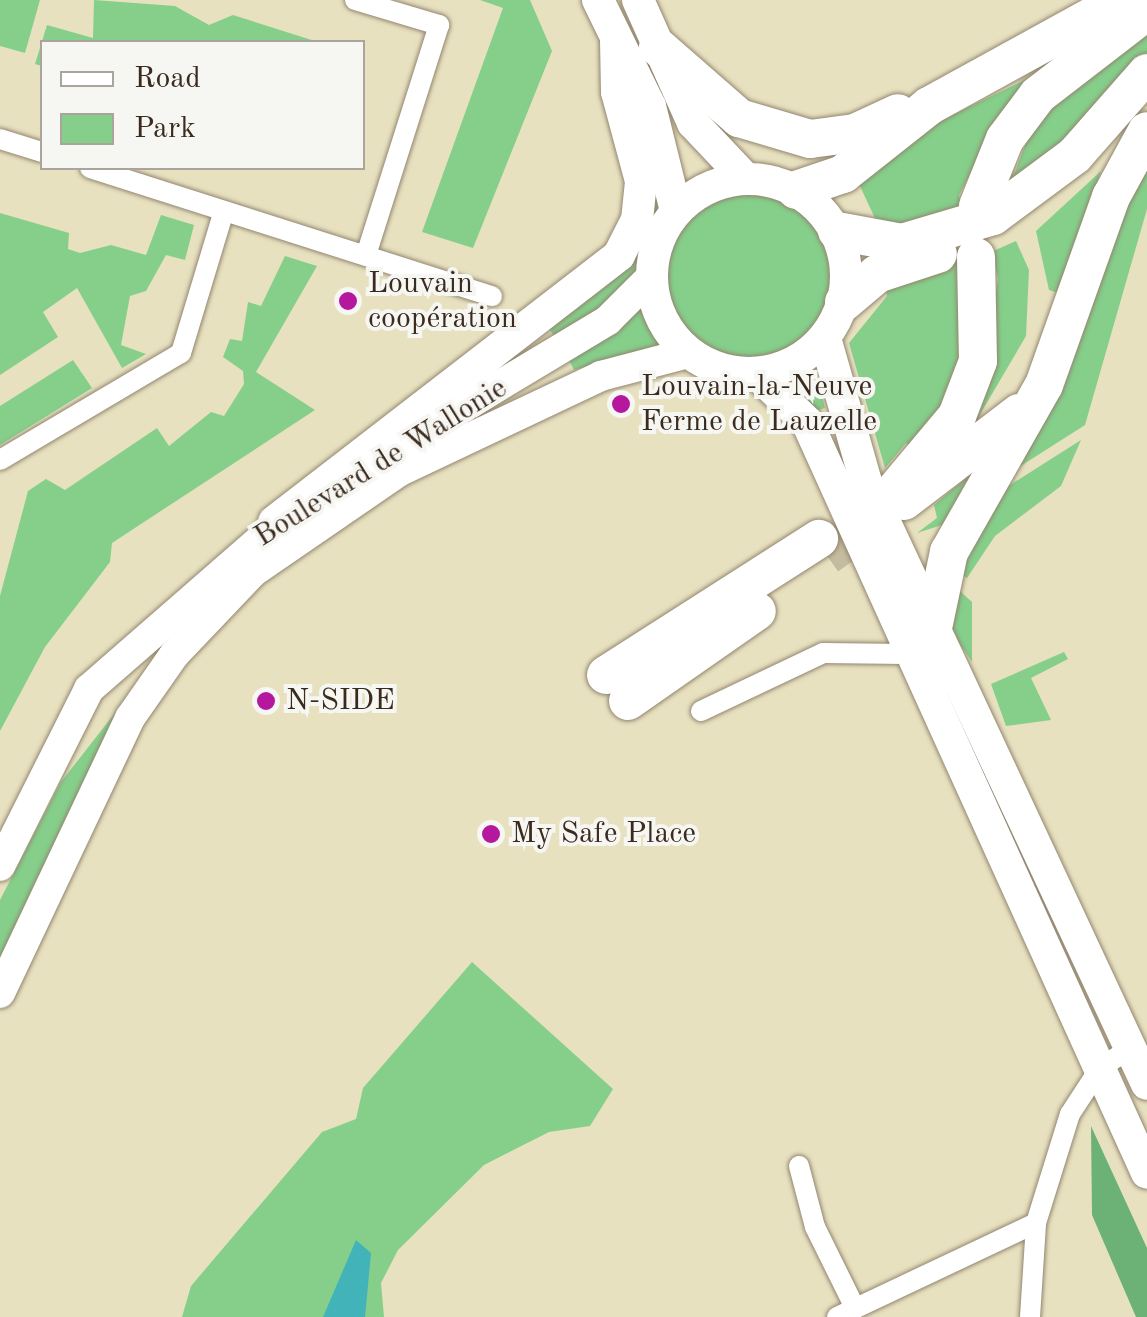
<!DOCTYPE html>
<html>
<head>
<meta charset="utf-8">
<style>
  body { margin:0 }
  #map { position:relative; width:1147px; height:1317px; overflow:hidden; background:#e8e1c0; font-family:"Old Standard TT",serif }
  div>[style] { position:absolute }
  [style*='--x'] { left:calc(var(--x)*1px); top:calc(var(--y)*1px); width:calc(var(--w)*1px); rotate:calc(var(--a)*1deg) }
  .green>* { inset:0; background:#85cf8b }
  .round { border-radius:50% }
  .forest>* { inset:0; background:#6cb277 }
  .water>* { inset:0; background:#43b3ba }
  .highway-tunnel>* { height:38px; margin-top:-19px; transform-origin:0; background:repeating-linear-gradient(90deg,#c5bca0 0 38px,transparent 0 57px) }
  .roads { filter:drop-shadow(0 0 2px #92866f) drop-shadow(0 0 2px #92866f) }
  .street>* { height:20px; margin:-10px; padding:0 10px; transform-origin:10px; border-radius:10px; background:#fff }
  .secondary>* { height:30px; margin:-15px; padding:0 15px; transform-origin:15px; border-radius:15px; background:#fff }
  .primary>* { height:32px; margin:-16px; padding:0 16px; transform-origin:16px; border-radius:16px; background:#fff }
  .primary>.ring { margin:-16px; padding:0; box-sizing:content-box; background:none; border:32px solid #fff; border-radius:50% }
  .highway>* { height:38px; margin:-19px; padding:0 19px; transform-origin:19px; border-radius:19px; background:#fff }
  .dots>* { width:28px; height:28px; translate:-50% -50%; box-sizing:border-box; border:5px solid #f6f6f2; border-radius:50% }
  span { translate:-50% -50%; white-space:nowrap; text-align:center; line-height:1.15; -webkit-text-stroke:8px #f6f6f2; paint-order:stroke }
  .poi-label { font-size:30px; color:#3b2a1e }
  .left { translate:0 -50%; text-align:left }
  .street-label { font-size:30px; color:#3b2a1e }
  .legend { position:absolute; left:40px; top:40px; width:325px; height:130px; box-sizing:border-box; background:#f6f6f2; border:2px solid #aba49d; margin:0; padding:12px 18px; list-style:none; font-size:30px; color:#3b2a1e }
  .legend li { display:flex; align-items:center; gap:20px; height:50px }
  .legend b { width:50px; border:2px solid #aba49d }
</style>
</head>
<body>
<div id="map">
  <div class="green">
    <i style="clip-path:polygon(0 0,40px 0,25px 53px,0 46px)"></i>
    <i style="clip-path:polygon(94px 0,175px 6px,209px 25px,233px 15px,318px 42px,42px 42px,42px 66px,35px 64px,47px 25px,93px 38px)"></i>
    <i style="clip-path:polygon(480px 0,530px 0,552px 51px,473px 248px,422px 232px,503px 8px)"></i>
    <i style="clip-path:polygon(1147px 25px,1147px 61px,1008px 191px,1036px 116px)"></i>
    <i style="clip-path:polygon(1041px 72px,992px 132px,959px 195px,963px 213px,879px 227px,859px 184px,940px 121px)"></i>
    <i style="clip-path:polygon(1147px 148px,1147px 209px,1085px 425px,1005px 476px)"></i>
    <i style="clip-path:polygon(1101px 171px,1061px 294px,1049px 290px,1036px 231px)"></i>
    <i style="clip-path:polygon(660px 181px,660px 211px,634px 282px,557px 342px,548px 326px)"></i>
    <i class="round" style="left:667px;top:194px;width:164px;height:164px"></i>
    <i style="clip-path:polygon(0 213px,69px 233px,68px 249px,80px 253px,111px 245px,146px 255px,161px 215px,194px 225px,185px 260px,166px 255px,146px 291px,130px 296px,121px 345px,146px 354px,122px 368px,77px 288px,43px 312px,58px 337px,0 375px)"></i>
    <i style="clip-path:polygon(1016px 241px,1029px 270px,1026px 336px,972px 428px,998px 279px,991px 252px)"></i>
    <i style="clip-path:polygon(285px 256px,317px 266px,256px 372px,315px 410px,112px 543px,110px 562px,45px 647px,0 731px,0 596px,28px 491px,46px 479px,65px 490px,157px 428px,169px 446px,211px 412px,224px 416px,244px 384px,243px 371px,223px 357px,230px 339px,242px 341px,248px 302px,261px 306px)"></i>
    <i style="clip-path:polygon(961px 262px,959px 376px,915px 450px,906px 443px,885px 468px,849px 343px,887px 296px,886px 281px)"></i>
    <i style="clip-path:polygon(642px 308px,661px 344px,574px 370px,569px 360px)"></i>
    <i style="clip-path:polygon(73px 360px,92px 388px,0 445px,0 406px)"></i>
    <i style="clip-path:polygon(815px 369px,825px 408px,812px 412px,787px 385px)"></i>
    <i style="clip-path:polygon(1081px 440px,1061px 486px,995px 536px,967px 578px,950px 567px,1002px 490px)"></i>
    <i style="clip-path:polygon(970px 475px,942px 525px,917px 533px,937px 518px,934px 505px)"></i>
    <i style="clip-path:polygon(950px 582px,972px 602px,972px 662px,953px 634px)"></i>
    <i style="clip-path:polygon(197px 608px,89px 771px,0 964px,0 900px,61px 782px)"></i>
    <i style="clip-path:polygon(1064px 652px,1068px 659px,1031px 678px,1051px 720px,1006px 726px,991px 684px)"></i>
    <i style="clip-path:polygon(472px 962px,613px 1089px,590px 1126px,549px 1132px,484px 1165px,398px 1250px,381px 1283px,384px 1317px,182px 1317px,191px 1286px,322px 1132px,356px 1119px,363px 1088px)"></i>
  </div>
  <div class="forest">
    <i style="clip-path:polygon(1091px 1126px,1147px 1248px,1147px 1317px,1136px 1317px,1092px 1215px)"></i>
  </div>
  <div class="water">
    <i style="clip-path:polygon(356px 1240px,371px 1253px,365px 1317px,323px 1317px)"></i>
  </div>
  <div class="highway-tunnel">
    <i style="--x:827;--y:556;--w:72;--a:-35.4"></i>
  </div>
  <div class="roads">
    <div class="street">
      <i style="--x:355;--y:0;--w:88;--a:16.6"></i>
      <i style="--x:439;--y:25;--w:241;--a:107.6"></i>
      <i style="--x:0;--y:139;--w:44;--a:17.2"></i>
      <i style="--x:90;--y:168;--w:422;--a:17.7"></i>
      <i style="--x:0;--y:460;--w:210;--a:-30.6"></i>
      <i style="--x:181;--y:353;--w:148;--a:-73.2"></i>
      <i style="--x:701;--y:711;--w:135;--a:-25.4"></i>
      <i style="--x:823;--y:653;--w:83;--a:0.7"></i>
      <i style="--x:799;--y:1166;--w:63;--a:75.3"></i>
      <i style="--x:815;--y:1227;--w:88;--a:63.7"></i>
      <i style="--x:837;--y:1317;--w:220;--a:-25.3"></i>
      <i style="--x:1030;--y:1317;--w:94;--a:-86.3"></i>
      <i style="--x:1036;--y:1223;--w:114;--a:-72.7"></i>
      <i style="--x:1070;--y:1114;--w:55;--a:-56.9"></i>
      <i style="--x:1100;--y:1068;--w:37;--a:-33"></i>
    </div>
    <div class="secondary">
      <i style="--x:367;--y:465;--w:281;--a:-31"></i>
      <i style="--x:608;--y:320;--w:61;--a:-45"></i>
      <i style="--x:0;--y:866;--w:198;--a:-63.3"></i>
      <i style="--x:89;--y:689;--w:272;--a:-41.1"></i>
      <i style="--x:0;--y:993;--w:304;--a:-64.7"></i>
      <i style="--x:130;--y:718;--w:77;--a:-55.1"></i>
      <i style="--x:174;--y:655;--w:115;--a:-46.4"></i>
      <i style="--x:253;--y:572;--w:178;--a:-34.5"></i>
      <i style="--x:400;--y:471;--w:222;--a:-25.3"></i>
      <i style="--x:601;--y:376;--w:90;--a:-14.8"></i>
    </div>
    <div class="primary">
      <i style="--x:598;--y:0;--w:118;--a:63.9"></i>
      <i style="--x:650;--y:106;--w:108;--a:76.1"></i>
      <i style="--x:638;--y:0;--w:135;--a:65.9"></i>
      <i style="--x:693;--y:123;--w:76;--a:46.6"></i>
      <i class="ring" style="left:652px;top:179px;width:162px;height:162px"></i>
      <i style="--x:825;--y:338;--w:150;--a:74.1"></i>
      <i style="--x:866;--y:482;--w:664;--a:64.98"></i>
      <i style="--x:757;--y:374;--w:69;--a:43.8"></i>
      <i style="--x:807;--y:422;--w:824;--a:65.64"></i>
      <i style="--x:274;--y:522;--w:436;--a:-37.7"></i>
      <i style="--x:619;--y:255;--w:39;--a:-63"></i>
      <i style="--x:637;--y:220;--w:39;--a:-84"></i>
      <i style="--x:641;--y:181;--w:92;--a:-105.1"></i>
      <i style="--x:617;--y:92;--w:52;--a:-91.1"></i>
    </div>
    <div class="highway">
      <i style="--x:658;--y:47;--w:108;--a:41.2"></i>
      <i style="--x:739;--y:118;--w:74;--a:16.5"></i>
      <i style="--x:810;--y:139;--w:45;--a:-7.6"></i>
      <i style="--x:855;--y:133;--w:47;--a:-24.9"></i>
      <i style="--x:796;--y:190;--w:50;--a:-18.8"></i>
      <i style="--x:843;--y:174;--w:110;--a:-38.3"></i>
      <i style="--x:929;--y:106;--w:220;--a:-28.8"></i>
      <i style="--x:978;--y:206;--w:72;--a:-68.1"></i>
      <i style="--x:1005;--y:139;--w:55;--a:-53.1"></i>
      <i style="--x:1038;--y:95;--w:138;--a:-37.6"></i>
      <i style="--x:837;--y:231;--w:66;--a:10.5"></i>
      <i style="--x:902;--y:243;--w:95;--a:-16.5"></i>
      <i style="--x:993;--y:216;--w:102;--a:-36.6"></i>
      <i style="--x:1075;--y:155;--w:109;--a:-48.7"></i>
      <i style="--x:844;--y:302;--w:43;--a:-40.3"></i>
      <i style="--x:877;--y:274;--w:64;--a:-18.2"></i>
      <i style="--x:896;--y:489;--w:95;--a:-50.1"></i>
      <i style="--x:957;--y:416;--w:59;--a:-69.1"></i>
      <i style="--x:978;--y:361;--w:104;--a:-91.1"></i>
      <i style="--x:904;--y:501;--w:145;--a:-37.4"></i>
      <i style="--x:934;--y:623;--w:73;--a:-78.1"></i>
      <i style="--x:949;--y:552;--w:192;--a:-60.4"></i>
      <i style="--x:1044;--y:385;--w:200;--a:-70.4"></i>
      <i style="--x:1111;--y:197;--w:75;--a:-61.4"></i>
      <i style="--x:606;--y:675;--w:253;--a:-32.6"></i>
      <i style="--x:628;--y:701;--w:157;--a:-34.9"></i>
    </div>
  </div>
  <div class="dots">
    <i style="left:348px;top:301px;background:#b5179e"></i>
    <i style="left:621px;top:404px;background:#b5179e"></i>
    <i style="left:266px;top:701px;background:#b5179e"></i>
    <i style="left:491px;top:834px;background:#b5179e"></i>
  </div>
  <div class="poi-label">
    <span class="left" style="left:368px;top:301px">Louvain<br>coopération</span>
    <span class="left" style="left:641px;top:404px">Louvain-la-Neuve<br>Ferme de Lauzelle</span>
    <span class="left" style="left:286px;top:701px">N-SIDE</span>
    <span class="left" style="left:511px;top:834px">My Safe Place</span>
  </div>
  <div class="street-label">
    <span style="left:381px;top:463px;rotate:-32deg">Boulevard de Wallonie</span>
  </div>
  <ul class="legend">
  <li><b style="height:12px;background:#fff"></b>Road</li>
  <li><b style="height:28px;background:#85cf8b"></b>Park</li>
  </ul>
</div>
</body>
</html>
